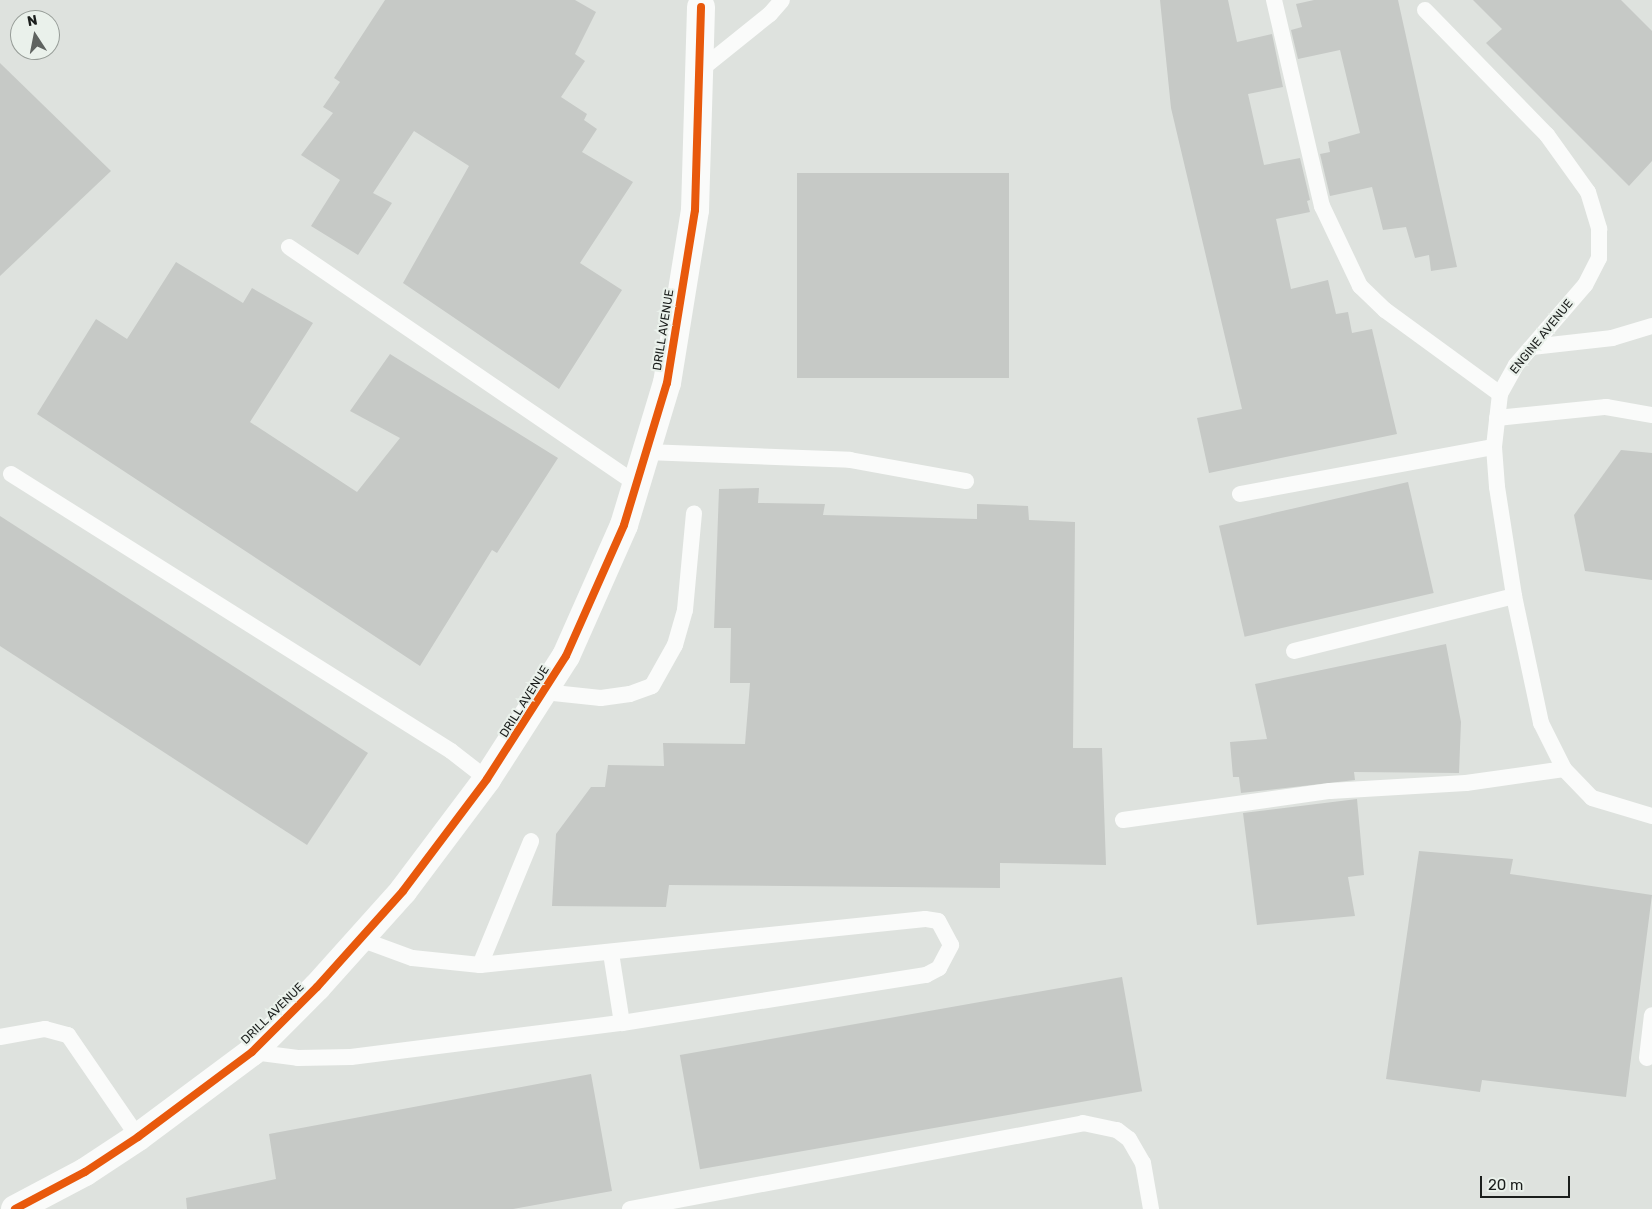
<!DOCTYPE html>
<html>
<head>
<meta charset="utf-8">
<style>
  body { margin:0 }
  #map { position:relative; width:1652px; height:1209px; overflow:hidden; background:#dee2de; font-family:Rubik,sans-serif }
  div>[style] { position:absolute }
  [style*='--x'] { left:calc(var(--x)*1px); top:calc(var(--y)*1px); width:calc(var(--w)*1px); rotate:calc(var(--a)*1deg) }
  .building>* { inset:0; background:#c6c9c6; transform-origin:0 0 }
  .service>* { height:16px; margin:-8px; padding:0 8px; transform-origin:8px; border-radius:8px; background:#fafbfa }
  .minor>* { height:28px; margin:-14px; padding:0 14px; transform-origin:14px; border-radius:14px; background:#fafbfa }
  .cycleway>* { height:8px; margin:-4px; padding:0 4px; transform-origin:4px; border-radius:4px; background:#e8590c }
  span { translate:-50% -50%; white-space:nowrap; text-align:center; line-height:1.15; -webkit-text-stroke:4.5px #eaf1eb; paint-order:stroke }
  .street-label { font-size:12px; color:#1b1e1c }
  .north { position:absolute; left:10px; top:10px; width:50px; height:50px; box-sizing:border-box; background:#eaf1eb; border:1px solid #979d98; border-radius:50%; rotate:349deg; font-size:14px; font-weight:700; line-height:20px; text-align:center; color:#1b1e1c }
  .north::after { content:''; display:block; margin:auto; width:18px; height:22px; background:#5f6360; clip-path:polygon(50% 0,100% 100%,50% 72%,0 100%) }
  .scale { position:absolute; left:1480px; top:1176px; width:90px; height:22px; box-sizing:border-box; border:2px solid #1b1e1c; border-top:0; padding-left:6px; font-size:15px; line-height:18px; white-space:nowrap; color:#1b1e1c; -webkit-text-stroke:4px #eaf1eb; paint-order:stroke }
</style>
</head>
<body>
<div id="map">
  <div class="building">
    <i style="clip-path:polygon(385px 0,575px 0,596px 12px,575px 54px,585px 61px,561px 97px,587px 114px,584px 120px,597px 129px,582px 152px,633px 182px,580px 263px,622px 290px,559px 389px,403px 283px,469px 166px,414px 131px,373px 193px,392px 203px,358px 255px,311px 226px,340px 180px,301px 155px,333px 113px,323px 107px,340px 82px,334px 78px)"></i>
    <i style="clip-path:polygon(1160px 0,1228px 0,1237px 42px,1272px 34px,1283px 87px,1248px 94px,1264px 165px,1300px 158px,1310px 200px,1307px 201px,1310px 212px,1276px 219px,1291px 289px,1328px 280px,1336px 314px,1348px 312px,1352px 333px,1372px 329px,1397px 434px,1209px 473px,1197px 418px,1242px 409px,1171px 108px)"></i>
    <i style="clip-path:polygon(1314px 0,1398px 0,1457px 267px,1431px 271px,1429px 255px,1415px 258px,1406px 227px,1383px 230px,1372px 187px,1330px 196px,1320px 154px,1330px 152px,1328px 142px,1360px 133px,1340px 50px,1298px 59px,1291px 30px,1302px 27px,1296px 4px)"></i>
    <i style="clip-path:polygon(1473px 0,1621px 0,1652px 31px,1652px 161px,1629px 186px,1486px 43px,1502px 29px)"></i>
    <i style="clip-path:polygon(0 63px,111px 171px,0 276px)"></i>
    <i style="left:797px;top:173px;width:212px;height:205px"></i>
    <i style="clip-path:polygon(176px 262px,243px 303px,252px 288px,313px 323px,250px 422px,357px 492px,400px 438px,350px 411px,390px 354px,558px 458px,497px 553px,492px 550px,420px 666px,37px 414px,96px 319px,127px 339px)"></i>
    <i style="clip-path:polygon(1621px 450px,1652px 453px,1652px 580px,1585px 571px,1574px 515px)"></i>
    <i style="left:1408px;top:482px;width:114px;height:194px;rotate:77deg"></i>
    <i style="clip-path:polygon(759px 488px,758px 503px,825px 504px,823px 515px,977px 519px,977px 504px,1028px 506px,1029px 520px,1075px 522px,1073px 748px,1102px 748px,1106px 865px,1000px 863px,1000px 888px,669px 885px,666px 907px,552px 906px,556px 834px,591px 787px,605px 787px,608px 765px,664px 766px,663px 743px,745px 744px,750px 683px,730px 683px,731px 628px,714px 628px,719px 489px)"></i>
    <i style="clip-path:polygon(0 516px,368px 753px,307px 845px,0 646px)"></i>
    <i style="clip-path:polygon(1446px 644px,1461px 722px,1459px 773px,1354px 772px,1355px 780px,1241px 793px,1239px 777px,1233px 777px,1230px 742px,1267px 739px,1255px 684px)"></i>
    <i style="clip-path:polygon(1357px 799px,1364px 875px,1348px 877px,1355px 916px,1257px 925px,1243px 813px)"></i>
    <i style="clip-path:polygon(1419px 851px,1513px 859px,1510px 874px,1652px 895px,1626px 1097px,1482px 1080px,1480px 1092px,1386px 1079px)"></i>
    <i style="left:1122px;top:977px;width:116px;height:449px;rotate:80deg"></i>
    <i style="clip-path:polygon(591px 1074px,612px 1191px,513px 1209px,187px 1209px,186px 1198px,276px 1179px,269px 1134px)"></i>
  </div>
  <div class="service">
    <i style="--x:1274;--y:0;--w:212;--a:76.9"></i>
    <i style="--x:1322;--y:206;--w:89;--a:64.6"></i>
    <i style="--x:1360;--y:286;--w:35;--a:44"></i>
    <i style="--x:1385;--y:310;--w:142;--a:36.1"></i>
    <i style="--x:1425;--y:10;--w:175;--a:45.7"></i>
    <i style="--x:1547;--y:135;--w:70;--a:54.3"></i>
    <i style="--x:1588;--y:192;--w:39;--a:73"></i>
    <i style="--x:1599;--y:229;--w:29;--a:90"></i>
    <i style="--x:1599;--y:258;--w:30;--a:117"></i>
    <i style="--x:1585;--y:285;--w:106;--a:130.8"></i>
    <i style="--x:1516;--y:365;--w:33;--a:119"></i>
    <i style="--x:1500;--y:394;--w:53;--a:96.5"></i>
    <i style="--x:1494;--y:447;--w:40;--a:85.7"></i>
    <i style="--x:1497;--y:487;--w:110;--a:81.1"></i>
    <i style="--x:1514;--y:596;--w:130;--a:78"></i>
    <i style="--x:1541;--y:723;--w:51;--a:63.4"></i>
    <i style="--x:1564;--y:769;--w:40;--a:46"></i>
    <i style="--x:1592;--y:798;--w:63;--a:16.7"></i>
    <i style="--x:699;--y:71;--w:91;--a:-38.8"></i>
    <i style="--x:770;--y:14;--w:18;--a:-49"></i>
    <i style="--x:289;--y:247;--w:420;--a:34.3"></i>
    <i style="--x:1532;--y:347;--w:81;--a:-6.4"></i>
    <i style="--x:1612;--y:338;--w:42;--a:-16.7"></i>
    <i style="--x:1497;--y:418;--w:110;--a:-5.8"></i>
    <i style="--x:1606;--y:407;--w:47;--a:9.9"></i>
    <i style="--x:646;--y:452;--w:204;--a:2.2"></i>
    <i style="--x:850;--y:460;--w:118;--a:10.3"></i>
    <i style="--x:11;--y:474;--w:520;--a:32.19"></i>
    <i style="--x:451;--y:751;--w:46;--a:37.9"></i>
    <i style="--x:1240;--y:494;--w:258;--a:-10.5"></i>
    <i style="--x:1294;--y:651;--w:227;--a:-14"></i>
    <i style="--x:544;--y:692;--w:57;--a:6"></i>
    <i style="--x:601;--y:698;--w:29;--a:-8"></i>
    <i style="--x:630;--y:694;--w:23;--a:-20"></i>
    <i style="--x:652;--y:686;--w:47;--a:-60.7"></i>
    <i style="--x:675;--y:645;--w:36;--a:-74"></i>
    <i style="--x:685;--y:610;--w:97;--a:-84.7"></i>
    <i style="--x:1123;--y:820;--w:209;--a:-8"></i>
    <i style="--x:1330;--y:791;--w:136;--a:-3.4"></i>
    <i style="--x:1466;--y:783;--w:99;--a:-8.1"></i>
    <i style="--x:611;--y:953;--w:71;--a:81.1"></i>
    <i style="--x:480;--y:965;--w:134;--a:-67.6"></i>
    <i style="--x:0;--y:1037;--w:46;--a:-10.1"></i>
    <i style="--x:45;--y:1029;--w:24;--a:15"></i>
    <i style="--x:68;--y:1035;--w:124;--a:55.5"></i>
    <i style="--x:252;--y:1052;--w:46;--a:7.4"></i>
    <i style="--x:298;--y:1058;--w:53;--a:-1.1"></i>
    <i style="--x:351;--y:1057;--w:273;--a:-7.2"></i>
    <i style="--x:622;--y:1023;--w:308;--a:-9"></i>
    <i style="--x:926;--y:975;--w:15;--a:-28"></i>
    <i style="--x:939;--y:968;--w:26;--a:-62"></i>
    <i style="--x:951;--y:945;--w:27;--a:-118"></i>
    <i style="--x:938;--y:921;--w:13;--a:-171"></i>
    <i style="--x:925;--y:919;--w:447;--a:174.1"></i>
    <i style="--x:480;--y:965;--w:68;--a:-174.1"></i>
    <i style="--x:412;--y:958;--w:55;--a:-159.9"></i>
    <i style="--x:1647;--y:1058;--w:43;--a:-83.4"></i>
    <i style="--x:630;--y:1209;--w:461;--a:-10.7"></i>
    <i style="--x:1083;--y:1123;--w:35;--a:12"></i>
    <i style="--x:1117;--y:1130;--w:15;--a:37"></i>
    <i style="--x:1129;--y:1139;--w:28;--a:60"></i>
    <i style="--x:1143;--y:1163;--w:47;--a:80.1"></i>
  </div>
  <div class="minor">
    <i style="--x:15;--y:1209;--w:79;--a:-27.9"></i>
    <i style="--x:85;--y:1172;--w:64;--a:-33.4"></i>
    <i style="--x:138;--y:1137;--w:142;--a:-36.7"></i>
    <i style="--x:252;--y:1052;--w:92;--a:-45"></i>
    <i style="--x:317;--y:987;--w:129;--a:-48.1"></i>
    <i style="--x:403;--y:891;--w:140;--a:-53.1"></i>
    <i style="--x:487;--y:779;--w:146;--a:-57.3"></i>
    <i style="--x:566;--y:656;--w:143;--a:-66.1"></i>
    <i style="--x:624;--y:525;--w:148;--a:-73.2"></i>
    <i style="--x:667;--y:383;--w:175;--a:-80.8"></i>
    <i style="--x:695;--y:210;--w:203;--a:-88.3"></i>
  </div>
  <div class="cycleway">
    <i style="--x:15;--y:1209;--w:79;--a:-27.9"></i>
    <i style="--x:85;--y:1172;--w:64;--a:-33.4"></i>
    <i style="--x:138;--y:1137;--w:142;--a:-36.7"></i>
    <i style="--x:252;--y:1052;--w:92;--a:-45"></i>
    <i style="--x:317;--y:987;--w:129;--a:-48.1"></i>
    <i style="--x:403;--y:891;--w:140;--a:-53.1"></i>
    <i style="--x:487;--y:779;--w:146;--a:-57.3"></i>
    <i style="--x:566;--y:656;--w:143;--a:-66.1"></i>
    <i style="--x:624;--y:525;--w:148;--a:-73.2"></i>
    <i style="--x:667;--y:383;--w:175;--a:-80.8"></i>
    <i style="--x:695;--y:210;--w:203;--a:-88.3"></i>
  </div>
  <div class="street-label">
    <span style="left:664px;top:330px;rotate:-81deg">DRILL AVENUE</span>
    <span style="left:1542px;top:337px;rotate:-51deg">ENGINE AVENUE</span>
    <span style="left:525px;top:702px;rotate:-58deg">DRILL AVENUE</span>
    <span style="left:273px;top:1014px;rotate:-44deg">DRILL AVENUE</span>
  </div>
  <div class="north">N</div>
  <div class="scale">20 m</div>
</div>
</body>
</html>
